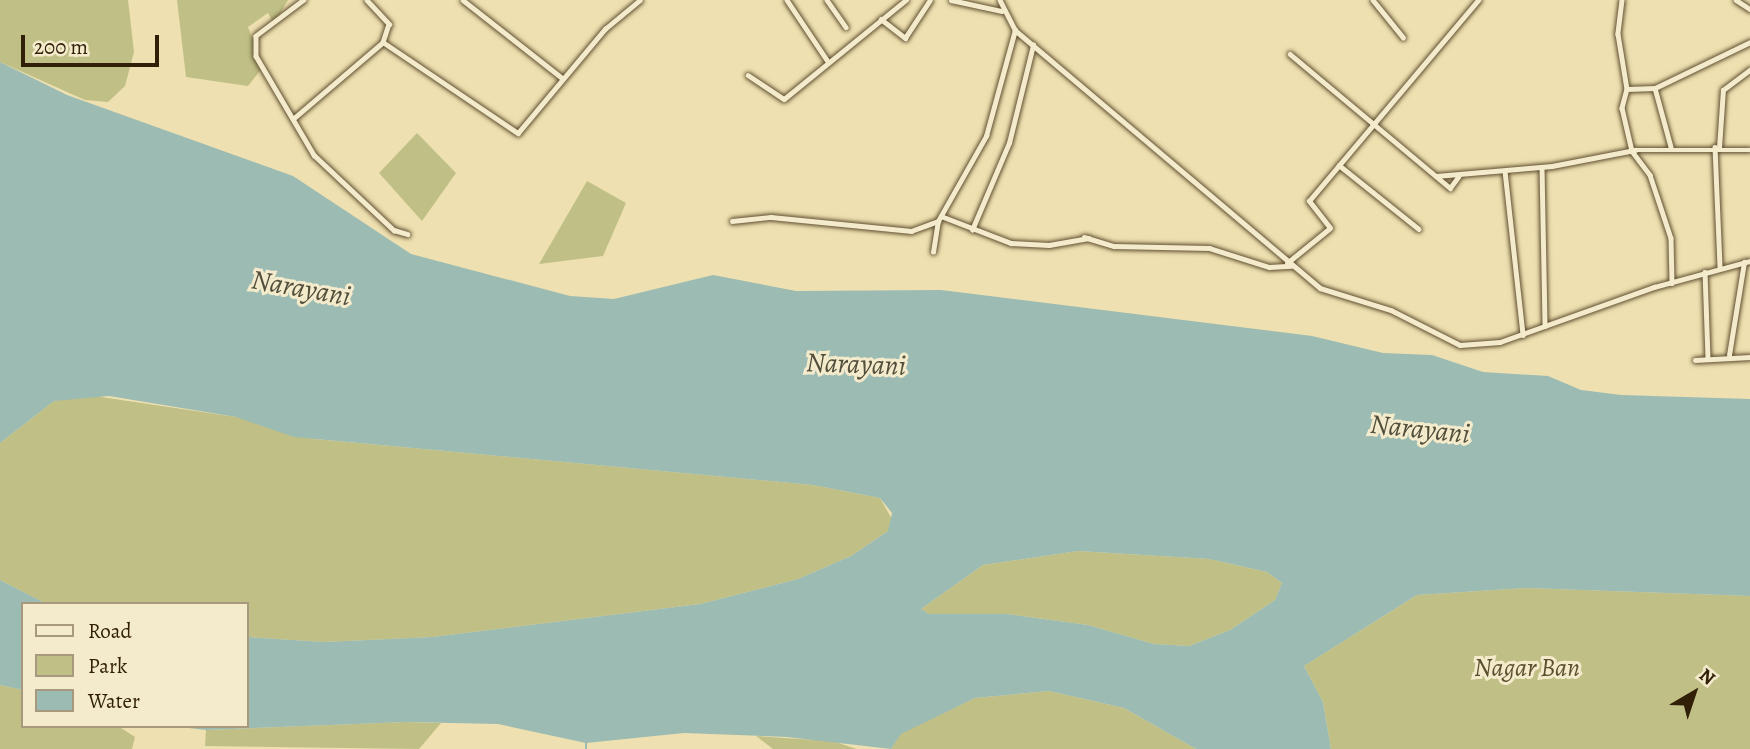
<!DOCTYPE html>
<html>
<head>
<meta charset="utf-8">
<style>
  body { margin:0 }
  #map { position:relative; width:1750px; height:749px; overflow:hidden; background:#eee0b0; font-family:Alegreya,serif }
  div>[style] { position:absolute }
  [style*='--x'] { left:calc(var(--x)*1px); top:calc(var(--y)*1px); width:calc(var(--w)*1px); rotate:calc(var(--a)*1deg) }
  .green>* { inset:0; background:#c0c086 }
  .water>* { inset:0; background:#9bbbb3 }
  .stream>* { height:2px; margin:-1px; padding:0 1px; transform-origin:1px; border-radius:1px; background:#9bbbb3 }
  .roads { filter:drop-shadow(0 0 2px #604f31) drop-shadow(0 0 2px #604f31) }
  .minor>* { height:4.5px; margin:-2.25px; padding:0 2.25px; transform-origin:2.25px; border-radius:2.25px; background:#f4ebcc }
  span { translate:-50% -50%; white-space:nowrap; text-align:center; line-height:1.15; -webkit-text-stroke:6px #f4ebcc; paint-order:stroke }
  .park-label { font-size:26px; color:#5c4f2d; font-style:italic }
  .water-label { font-size:28px; color:#514e3b; font-style:italic }
  .legend { position:absolute; left:21px; top:602px; width:228px; height:126px; box-sizing:border-box; background:#f4ebcc; border:2px solid #a6997d; margin:0; padding:9px 12px; list-style:none; font-size:21px; color:#311f07 }
  .legend li { display:flex; align-items:center; gap:14px; height:35px }
  .legend b { width:35px; border:2px solid #a6997d }
  .north { position:absolute; left:1659px; top:658px; width:70px; height:70px; -webkit-text-stroke:5px #f4ebcc; paint-order:stroke; rotate:39deg; font-size:19px; font-weight:700; line-height:28px; text-align:center; color:#311f07 }
  .north::after { content:''; display:block; margin:auto; width:24px; height:32px; background:#311f07; clip-path:polygon(50% 0,100% 100%,50% 72%,0 100%) }
  .scale { position:absolute; left:21px; top:35px; width:138px; height:32px; box-sizing:border-box; border:4px solid #311f07; border-top:0; padding-left:9px; font-size:21px; line-height:24px; white-space:nowrap; color:#311f07; -webkit-text-stroke:5px #f4ebcc; paint-order:stroke }
</style>
</head>
<body>
<div id="map">
  <div class="green">
    <i style="clip-path:polygon(0 0,128px 0,134px 52px,125px 86px,108px 102px,85px 100px,0 62px)"></i>
    <i style="clip-path:polygon(177px 0,288px 0,274px 24px,268px 13px,248px 27px,263px 67px,248px 86px,186px 77px)"></i>
    <i style="clip-path:polygon(417px 133px,456px 173px,422px 221px,379px 173px)"></i>
    <i style="clip-path:polygon(587px 181px,626px 203px,603px 256px,539px 264px)"></i>
    <i style="clip-path:polygon(81px 394px,236px 417px,315px 439px,813px 485px,880px 498px,893px 521px,888px 531px,851px 556px,798px 579px,700px 604px,432px 637px,324px 642px,247px 637px,247px 604px,47px 604px,0 580px,0 443px,54px 401px)"></i>
    <i style="clip-path:polygon(1078px 551px,1209px 559px,1267px 572px,1282px 583px,1275px 600px,1230px 630px,1189px 646px,1154px 644px,1088px 625px,1007px 614px,929px 614px,921px 609px,983px 565px)"></i>
    <i style="clip-path:polygon(1527px 588px,1750px 596px,1750px 749px,1331px 749px,1323px 702px,1304px 666px,1417px 595px)"></i>
    <i style="clip-path:polygon(0 685px,23px 690px,23px 726px,118px 726px,135px 737px,132px 749px,0 749px)"></i>
    <i style="clip-path:polygon(1049px 691px,1124px 708px,1196px 749px,891px 749px,900px 734px,975px 698px)"></i>
    <i style="clip-path:polygon(406px 722px,441px 723px,419px 749px,205px 746px,206px 730px)"></i>
    <i style="clip-path:polygon(756px 736px,832px 741px,857px 749px,773px 749px)"></i>
  </div>
  <div class="water">
    <i style="clip-path:polygon(evenodd,0 62px,67px 95px,293px 176px,411px 254px,570px 296px,614px 299px,713px 275px,796px 291px,941px 290px,1312px 336px,1383px 353px,1432px 355px,1483px 372px,1548px 376px,1581px 390px,1621px 395px,1750px 399px,1750px 596px,1527px 588px,1417px 595px,1304px 666px,1323px 702px,1331px 749px,1196px 749px,1124px 708px,1049px 691px,975px 698px,901px 734px,891px 749px,787px 737px,684px 733px,586px 743px,498px 724px,406px 722px,206px 730px,172px 726px,247px 726px,247px 637px,324px 642px,432px 637px,700px 604px,798px 579px,851px 556px,888px 531px,892px 513px,880px 498px,813px 485px,294px 437px,236px 417px,109px 396px,54px 401px,0 443px,0 62px,1078px 551px,1209px 559px,1267px 572px,1282px 583px,1275px 600px,1230px 630px,1189px 646px,1154px 644px,1088px 625px,1007px 614px,929px 614px,921px 609px,983px 565px,1078px 551px)"></i>
    <i style="clip-path:polygon(0 580px,47px 604px,23px 604px,23px 690px,0 685px)"></i>
  </div>
  <div class="stream">
    <i style="--x:586;--y:749;--w:6;--a:-90"></i>
  </div>
  <div class="roads">
    <div class="minor">
      <i style="--x:304;--y:0;--w:60;--a:143.1"></i>
      <i style="--x:256;--y:36;--w:20;--a:90"></i>
      <i style="--x:256;--y:56;--w:115;--a:59.6"></i>
      <i style="--x:314;--y:155;--w:110;--a:43.2"></i>
      <i style="--x:394;--y:230;--w:14;--a:17"></i>
      <i style="--x:367;--y:0;--w:33;--a:47"></i>
      <i style="--x:389;--y:24;--w:19;--a:108"></i>
      <i style="--x:383;--y:42;--w:163;--a:34"></i>
      <i style="--x:518;--y:133;--w:136;--a:-50.1"></i>
      <i style="--x:605;--y:29;--w:45;--a:-39.6"></i>
      <i style="--x:463;--y:0;--w:125;--a:38.2"></i>
      <i style="--x:787;--y:0;--w:72;--a:56.3"></i>
      <i style="--x:827;--y:0;--w:33;--a:55"></i>
      <i style="--x:951;--y:0;--w:52;--a:12.2"></i>
      <i style="--x:1000;--y:0;--w:34;--a:63"></i>
      <i style="--x:1015;--y:30;--w:399;--a:40.2"></i>
      <i style="--x:1320;--y:288;--w:74;--a:17.2"></i>
      <i style="--x:1391;--y:310;--w:77;--a:26.9"></i>
      <i style="--x:1460;--y:345;--w:40;--a:-4.3"></i>
      <i style="--x:1500;--y:342;--w:164;--a:-19.7"></i>
      <i style="--x:1654;--y:287;--w:99;--a:-15.2"></i>
      <i style="--x:1373;--y:0;--w:48;--a:51"></i>
      <i style="--x:1622;--y:0;--w:34;--a:97"></i>
      <i style="--x:1618;--y:34;--w:56;--a:80.7"></i>
      <i style="--x:1627;--y:89;--w:20;--a:105"></i>
      <i style="--x:1622;--y:108;--w:44;--a:76.9"></i>
      <i style="--x:1632;--y:151;--w:30;--a:53"></i>
      <i style="--x:1650;--y:175;--w:66;--a:71.6"></i>
      <i style="--x:1671;--y:238;--w:45;--a:88.7"></i>
      <i style="--x:1736;--y:0;--w:17;--a:33"></i>
      <i style="--x:881;--y:19;--w:31;--a:38"></i>
      <i style="--x:905;--y:38;--w:45;--a:-56.7"></i>
      <i style="--x:1290;--y:54;--w:209;--a:39.9"></i>
      <i style="--x:1450;--y:188;--w:14;--a:-54"></i>
      <i style="--x:748;--y:75;--w:43;--a:33.7"></i>
      <i style="--x:784;--y:99;--w:157;--a:-39.1"></i>
      <i style="--x:1655;--y:88;--w:61;--a:74.8"></i>
      <i style="--x:1627;--y:89;--w:28;--a:-2"></i>
      <i style="--x:1655;--y:88;--w:106;--a:-25.8"></i>
      <i style="--x:293;--y:119;--w:118;--a:-40.5"></i>
      <i style="--x:1715;--y:147;--w:120;--a:87.6"></i>
      <i style="--x:1719;--y:148;--w:58;--a:-86.1"></i>
      <i style="--x:1723;--y:90;--w:34;--a:-37"></i>
      <i style="--x:1339;--y:165;--w:102;--a:38.7"></i>
      <i style="--x:1542;--y:167;--w:159;--a:88.9"></i>
      <i style="--x:1505;--y:171;--w:165;--a:83.7"></i>
      <i style="--x:1436;--y:176;--w:116;--a:-4.9"></i>
      <i style="--x:1552;--y:166;--w:85;--a:-10.9"></i>
      <i style="--x:1635;--y:150;--w:115;--a:0"></i>
      <i style="--x:941;--y:216;--w:75;--a:21.1"></i>
      <i style="--x:1011;--y:243;--w:38;--a:3"></i>
      <i style="--x:1049;--y:245;--w:40;--a:-10"></i>
      <i style="--x:732;--y:221;--w:39;--a:-6"></i>
      <i style="--x:771;--y:217;--w:141;--a:5.7"></i>
      <i style="--x:911;--y:231;--w:29;--a:-20"></i>
      <i style="--x:938;--y:221;--w:98;--a:-60.5"></i>
      <i style="--x:986;--y:136;--w:110;--a:-74.7"></i>
      <i style="--x:972;--y:230;--w:95;--a:-67"></i>
      <i style="--x:1009;--y:143;--w:101;--a:-76.2"></i>
      <i style="--x:1084;--y:237;--w:31;--a:17"></i>
      <i style="--x:1114;--y:246;--w:95;--a:1.2"></i>
      <i style="--x:1209;--y:248;--w:63;--a:17.6"></i>
      <i style="--x:1269;--y:267;--w:22;--a:-3"></i>
      <i style="--x:933;--y:252;--w:30;--a:-81"></i>
      <i style="--x:1287;--y:263;--w:55;--a:-39.1"></i>
      <i style="--x:1330;--y:228;--w:34;--a:-128"></i>
      <i style="--x:1309;--y:201;--w:263;--a:-49.9"></i>
      <i style="--x:1705;--y:272;--w:85;--a:88"></i>
      <i style="--x:1729;--y:355;--w:94;--a:-80.8"></i>
      <i style="--x:1695;--y:360;--w:55;--a:-3.1"></i>
    </div>
  </div>
  <div class="park-label">
    <span style="left:1527px;top:668px">Nagar Ban</span>
  </div>
  <div class="water-label">
    <span style="left:301px;top:288px;rotate:10deg">Narayani</span>
    <span style="left:856px;top:364px;rotate:2deg">Narayani</span>
    <span style="left:1420px;top:429px;rotate:6deg">Narayani</span>
  </div>
  <ul class="legend">
  <li><b style="height:9px;background:#f4ebcc"></b>Road</li>
  <li><b style="height:19px;background:#c0c086"></b>Park</li>
  <li><b style="height:19px;background:#9bbbb3"></b>Water</li>
  </ul>
  <div class="north">N</div>
  <div class="scale">200 m</div>
</div>
</body>
</html>
